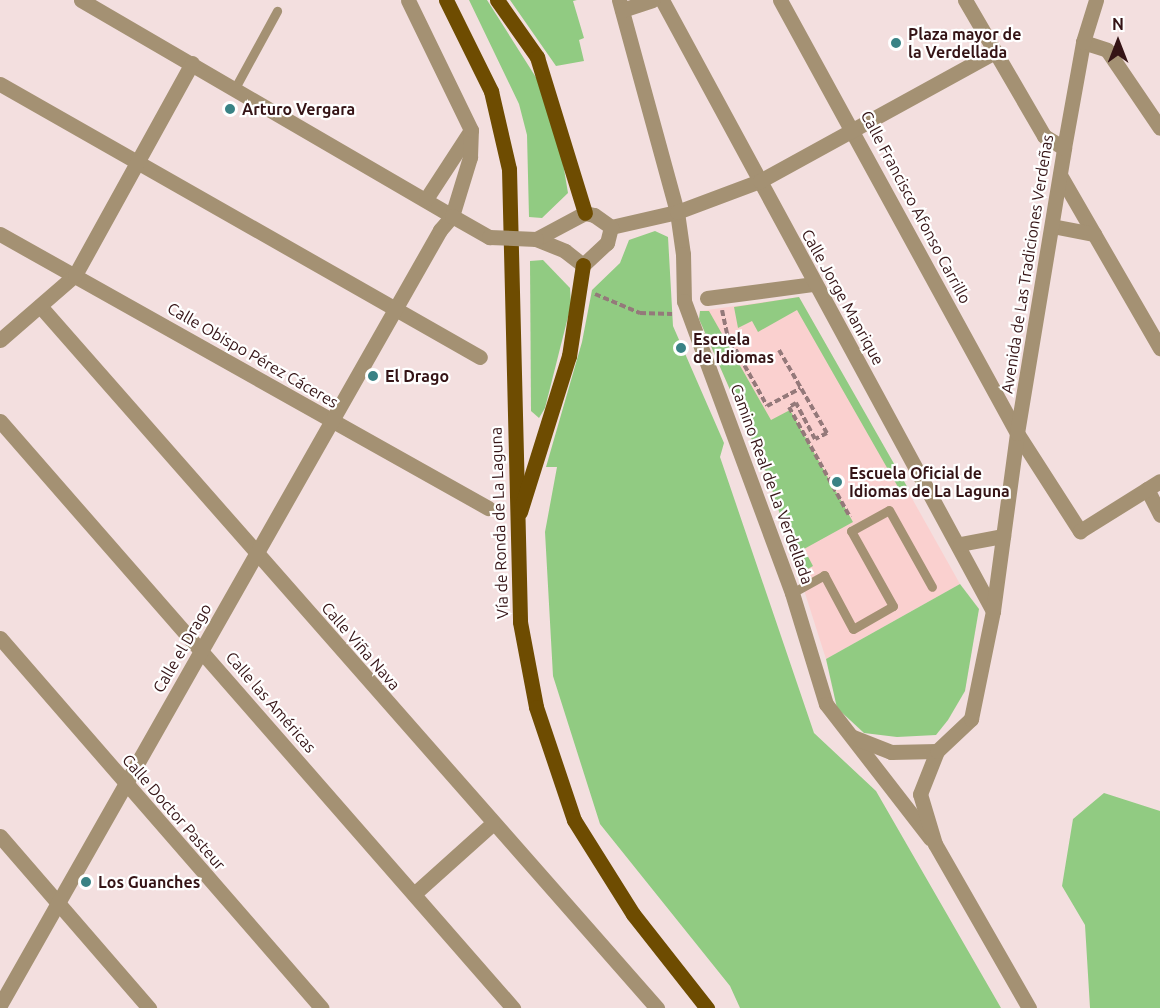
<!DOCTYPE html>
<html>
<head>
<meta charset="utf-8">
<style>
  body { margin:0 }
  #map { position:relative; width:1160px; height:1008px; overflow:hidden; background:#f3dfdf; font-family:Ubuntu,sans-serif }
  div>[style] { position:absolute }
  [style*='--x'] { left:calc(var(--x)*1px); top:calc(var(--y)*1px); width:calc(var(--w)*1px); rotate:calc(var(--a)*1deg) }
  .built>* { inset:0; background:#fad0cf }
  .green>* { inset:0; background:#91cb82 }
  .path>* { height:4px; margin-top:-2px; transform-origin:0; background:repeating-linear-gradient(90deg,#94797a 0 6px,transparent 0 9px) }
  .service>* { height:9px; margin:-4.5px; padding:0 4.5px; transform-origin:4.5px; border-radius:4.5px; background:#a49173 }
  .pedestrian>* { height:15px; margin:-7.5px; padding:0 7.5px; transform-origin:7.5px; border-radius:7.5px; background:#a49173 }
  .minor>* { height:15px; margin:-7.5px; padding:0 7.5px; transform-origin:7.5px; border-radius:7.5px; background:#a49173 }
  .primary>* { height:15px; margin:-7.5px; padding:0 7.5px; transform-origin:7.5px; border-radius:7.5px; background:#6e4c01 }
  .minor-bridge>* { height:15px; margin:-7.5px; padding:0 7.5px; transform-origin:7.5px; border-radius:7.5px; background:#a49173 }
  .dots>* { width:16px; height:16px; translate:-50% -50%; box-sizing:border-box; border:3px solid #fff; border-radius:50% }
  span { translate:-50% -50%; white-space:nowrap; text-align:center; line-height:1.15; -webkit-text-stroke:4.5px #fff; paint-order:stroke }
  .poi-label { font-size:16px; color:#351416; font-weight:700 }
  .left { translate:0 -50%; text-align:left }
  .street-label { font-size:16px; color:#351416 }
  .north { position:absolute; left:1088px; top:12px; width:60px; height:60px; -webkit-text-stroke:4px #fff; paint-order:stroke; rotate:0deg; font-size:16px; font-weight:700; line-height:24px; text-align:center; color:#351416 }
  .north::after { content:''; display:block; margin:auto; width:21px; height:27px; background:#351416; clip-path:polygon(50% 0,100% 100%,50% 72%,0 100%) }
</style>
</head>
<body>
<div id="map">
  <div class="built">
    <i style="clip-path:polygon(799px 297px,960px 584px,826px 659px,767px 474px,699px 319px,700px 311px)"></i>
  </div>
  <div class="green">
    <i style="clip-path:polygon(469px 0,487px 0,537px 79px,562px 157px,568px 193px,542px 218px,529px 217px,527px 135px,519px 104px)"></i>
    <i style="clip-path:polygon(510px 0,577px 0,573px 1px,584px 38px,579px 40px,584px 61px,556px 66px)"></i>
    <i style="clip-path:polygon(655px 231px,668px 237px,673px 326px,724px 443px,720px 457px,814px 733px,876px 791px,1001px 1008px,740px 1008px,730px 986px,600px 824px,553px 676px,545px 532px,557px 467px,546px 467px,582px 342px,592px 290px,620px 263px,629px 240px)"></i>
    <i style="clip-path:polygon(543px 260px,570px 288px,571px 305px,545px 408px,539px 418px,531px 411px,530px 261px)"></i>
    <i style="clip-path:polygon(799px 297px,909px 490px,902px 494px,797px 310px,758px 332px,752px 321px,738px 328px,734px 307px)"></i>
    <i style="clip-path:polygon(700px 311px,709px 311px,771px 420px,790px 410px,853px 522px,804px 549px,813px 566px,799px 574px,767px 474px,699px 319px)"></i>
    <i style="clip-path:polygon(960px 584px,979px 609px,965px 691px,948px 720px,936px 735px,897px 737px,864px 733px,837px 708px,826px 659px)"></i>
    <i style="clip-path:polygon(1104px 793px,1160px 811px,1160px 1008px,1090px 1008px,1085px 925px,1062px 886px,1073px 819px)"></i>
  </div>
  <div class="path">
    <i style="--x:595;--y:294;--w:49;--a:22.9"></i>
    <i style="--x:640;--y:313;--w:32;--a:2"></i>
    <i style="--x:722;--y:310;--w:25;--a:78"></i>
    <i style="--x:727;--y:334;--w:82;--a:60.9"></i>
    <i style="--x:767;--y:406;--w:38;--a:-28"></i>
    <i style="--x:779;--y:350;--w:96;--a:60"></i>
    <i style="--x:827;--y:433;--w:13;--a:153"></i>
    <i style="--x:815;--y:439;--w:41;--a:-117.8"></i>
    <i style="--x:796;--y:403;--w:8;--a:150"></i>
    <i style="--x:789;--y:407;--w:126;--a:61"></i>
  </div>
  <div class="service">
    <i style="--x:235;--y:88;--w:88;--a:-61.4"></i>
    <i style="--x:792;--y:593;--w:37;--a:-29"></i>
    <i style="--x:824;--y:575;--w:61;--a:61.8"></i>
    <i style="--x:853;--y:629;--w:46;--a:-29.9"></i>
    <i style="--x:893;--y:606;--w:86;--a:-119.2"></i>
    <i style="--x:851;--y:531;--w:43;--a:-28.9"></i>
    <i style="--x:889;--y:510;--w:88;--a:60.8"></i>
  </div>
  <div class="pedestrian">
    <i style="--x:707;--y:298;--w:108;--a:-7.5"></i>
    <i style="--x:1147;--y:489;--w:29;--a:63"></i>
  </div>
  <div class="minor">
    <i style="--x:81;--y:0;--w:429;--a:30.2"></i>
    <i style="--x:619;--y:0;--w:220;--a:74.7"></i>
    <i style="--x:677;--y:212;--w:42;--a:81.9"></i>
    <i style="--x:683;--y:254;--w:47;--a:88.8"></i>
    <i style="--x:684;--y:301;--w:311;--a:69.7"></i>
    <i style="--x:792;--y:593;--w:116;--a:73"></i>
    <i style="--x:826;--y:704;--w:170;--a:52.2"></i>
    <i style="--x:662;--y:0;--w:695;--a:61.55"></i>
    <i style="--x:780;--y:0;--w:494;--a:61.3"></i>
    <i style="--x:1017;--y:433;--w:117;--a:57.3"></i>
    <i style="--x:1080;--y:531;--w:94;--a:-32"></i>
    <i style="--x:965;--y:0;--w:157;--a:59.8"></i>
    <i style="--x:1044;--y:136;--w:23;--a:31"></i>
    <i style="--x:622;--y:10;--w:32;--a:-18"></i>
    <i style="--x:1083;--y:42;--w:25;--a:18"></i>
    <i style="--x:1107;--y:50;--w:94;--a:55.8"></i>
    <i style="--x:0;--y:84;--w:552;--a:29.63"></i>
    <i style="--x:1060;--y:175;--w:200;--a:60"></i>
    <i style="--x:426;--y:199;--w:82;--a:-56.9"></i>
    <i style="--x:1052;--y:226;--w:43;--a:10.8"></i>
    <i style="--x:611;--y:227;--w:68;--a:-12.8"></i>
    <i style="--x:677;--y:212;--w:89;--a:-20.5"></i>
    <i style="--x:760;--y:181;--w:268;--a:-28.8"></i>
    <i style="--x:0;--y:234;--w:560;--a:29.31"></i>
    <i style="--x:536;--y:239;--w:31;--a:22"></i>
    <i style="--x:565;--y:251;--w:23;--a:38"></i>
    <i style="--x:583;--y:265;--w:33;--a:-43"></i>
    <i style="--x:607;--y:243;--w:16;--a:-76"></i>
    <i style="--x:536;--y:239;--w:55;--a:-28"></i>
    <i style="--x:585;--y:213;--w:9;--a:13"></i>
    <i style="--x:594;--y:215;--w:21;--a:35"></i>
    <i style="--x:40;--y:306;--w:935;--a:48.69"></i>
    <i style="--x:0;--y:340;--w:99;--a:-40.9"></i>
    <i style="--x:75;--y:275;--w:242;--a:-61.1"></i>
    <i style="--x:0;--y:421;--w:780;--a:48.85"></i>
    <i style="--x:960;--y:544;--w:44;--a:-10.5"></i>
    <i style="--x:0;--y:638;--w:490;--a:49"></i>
    <i style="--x:853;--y:737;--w:41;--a:21.5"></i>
    <i style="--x:891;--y:752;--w:46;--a:-1.2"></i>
    <i style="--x:0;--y:836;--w:228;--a:49.1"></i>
    <i style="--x:414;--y:894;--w:105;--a:-41.9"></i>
    <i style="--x:0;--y:1005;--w:891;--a:-60.41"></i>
    <i style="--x:440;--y:230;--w:18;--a:-49"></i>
    <i style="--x:452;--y:216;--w:62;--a:-73"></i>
    <i style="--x:470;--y:157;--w:27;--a:-88"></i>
    <i style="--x:471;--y:130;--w:144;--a:-115.9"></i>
    <i style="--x:1029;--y:1008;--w:189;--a:-119.8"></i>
    <i style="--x:935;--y:844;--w:52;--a:-106.7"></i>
    <i style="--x:920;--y:794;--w:46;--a:-68.4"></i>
    <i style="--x:937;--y:751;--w:47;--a:-43.3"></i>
    <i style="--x:971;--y:719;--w:110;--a:-78.5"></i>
    <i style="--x:993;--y:611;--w:180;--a:-82.3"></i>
    <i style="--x:1017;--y:433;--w:289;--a:-80.6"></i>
    <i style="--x:1064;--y:148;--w:108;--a:-79.8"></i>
    <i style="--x:1083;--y:42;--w:44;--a:-72.8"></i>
  </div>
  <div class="primary">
    <i style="--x:446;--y:0;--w:102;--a:63.7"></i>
    <i style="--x:491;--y:91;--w:80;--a:77"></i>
    <i style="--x:509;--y:169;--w:453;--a:88.6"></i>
    <i style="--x:520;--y:622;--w:86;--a:79.3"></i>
    <i style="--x:536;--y:707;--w:119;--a:71.4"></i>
    <i style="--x:574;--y:820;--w:111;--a:57.9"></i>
    <i style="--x:633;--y:914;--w:120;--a:51.8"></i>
    <i style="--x:497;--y:0;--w:70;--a:54.9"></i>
    <i style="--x:537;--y:57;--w:163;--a:72.9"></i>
    <i style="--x:520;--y:512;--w:164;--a:-72.6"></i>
    <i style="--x:569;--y:356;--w:92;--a:-81.3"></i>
  </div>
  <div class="minor-bridge">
    <i style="--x:452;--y:216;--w:43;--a:29.6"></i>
    <i style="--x:489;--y:237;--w:47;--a:2.4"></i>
  </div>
  <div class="dots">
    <i style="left:896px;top:43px;background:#398285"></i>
    <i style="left:230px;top:109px;background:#398285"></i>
    <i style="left:681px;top:348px;background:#398285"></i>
    <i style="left:373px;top:376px;background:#398285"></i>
    <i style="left:837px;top:482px;background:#398285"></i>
    <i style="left:86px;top:882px;background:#398285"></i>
  </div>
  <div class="poi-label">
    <span class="left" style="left:908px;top:43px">Plaza mayor de<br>la Verdellada</span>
    <span class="left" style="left:242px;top:109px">Arturo Vergara</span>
    <span class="left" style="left:693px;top:348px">Escuela<br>de Idiomas</span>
    <span class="left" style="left:385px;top:376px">El Drago</span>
    <span class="left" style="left:849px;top:482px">Escuela Oficial de<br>Idiomas de La Laguna</span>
    <span class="left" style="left:98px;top:882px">Los Guanches</span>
  </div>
  <div class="street-label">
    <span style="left:916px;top:207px;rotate:62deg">Calle Francisco Afonso Carrillo</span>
    <span style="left:1027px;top:264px;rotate:-81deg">Avenida de Las Tradiciones Verdeñas</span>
    <span style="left:843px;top:297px;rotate:61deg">Calle Jorge Manrique</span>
    <span style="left:253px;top:355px;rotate:30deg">Calle Obispo Pérez Cáceres</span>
    <span style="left:772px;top:484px;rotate:70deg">Camino Real de La Verdellada</span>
    <span style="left:499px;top:523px;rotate:-92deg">Vía de Ronda de La Laguna</span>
    <span style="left:361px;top:646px;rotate:49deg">Calle Viña Nava</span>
    <span style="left:182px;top:648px;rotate:-60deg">Calle el Drago</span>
    <span style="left:271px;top:702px;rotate:49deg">Calle las Américas</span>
    <span style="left:174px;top:812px;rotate:49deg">Calle Doctor Pasteur</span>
  </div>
  <div class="north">N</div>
</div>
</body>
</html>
